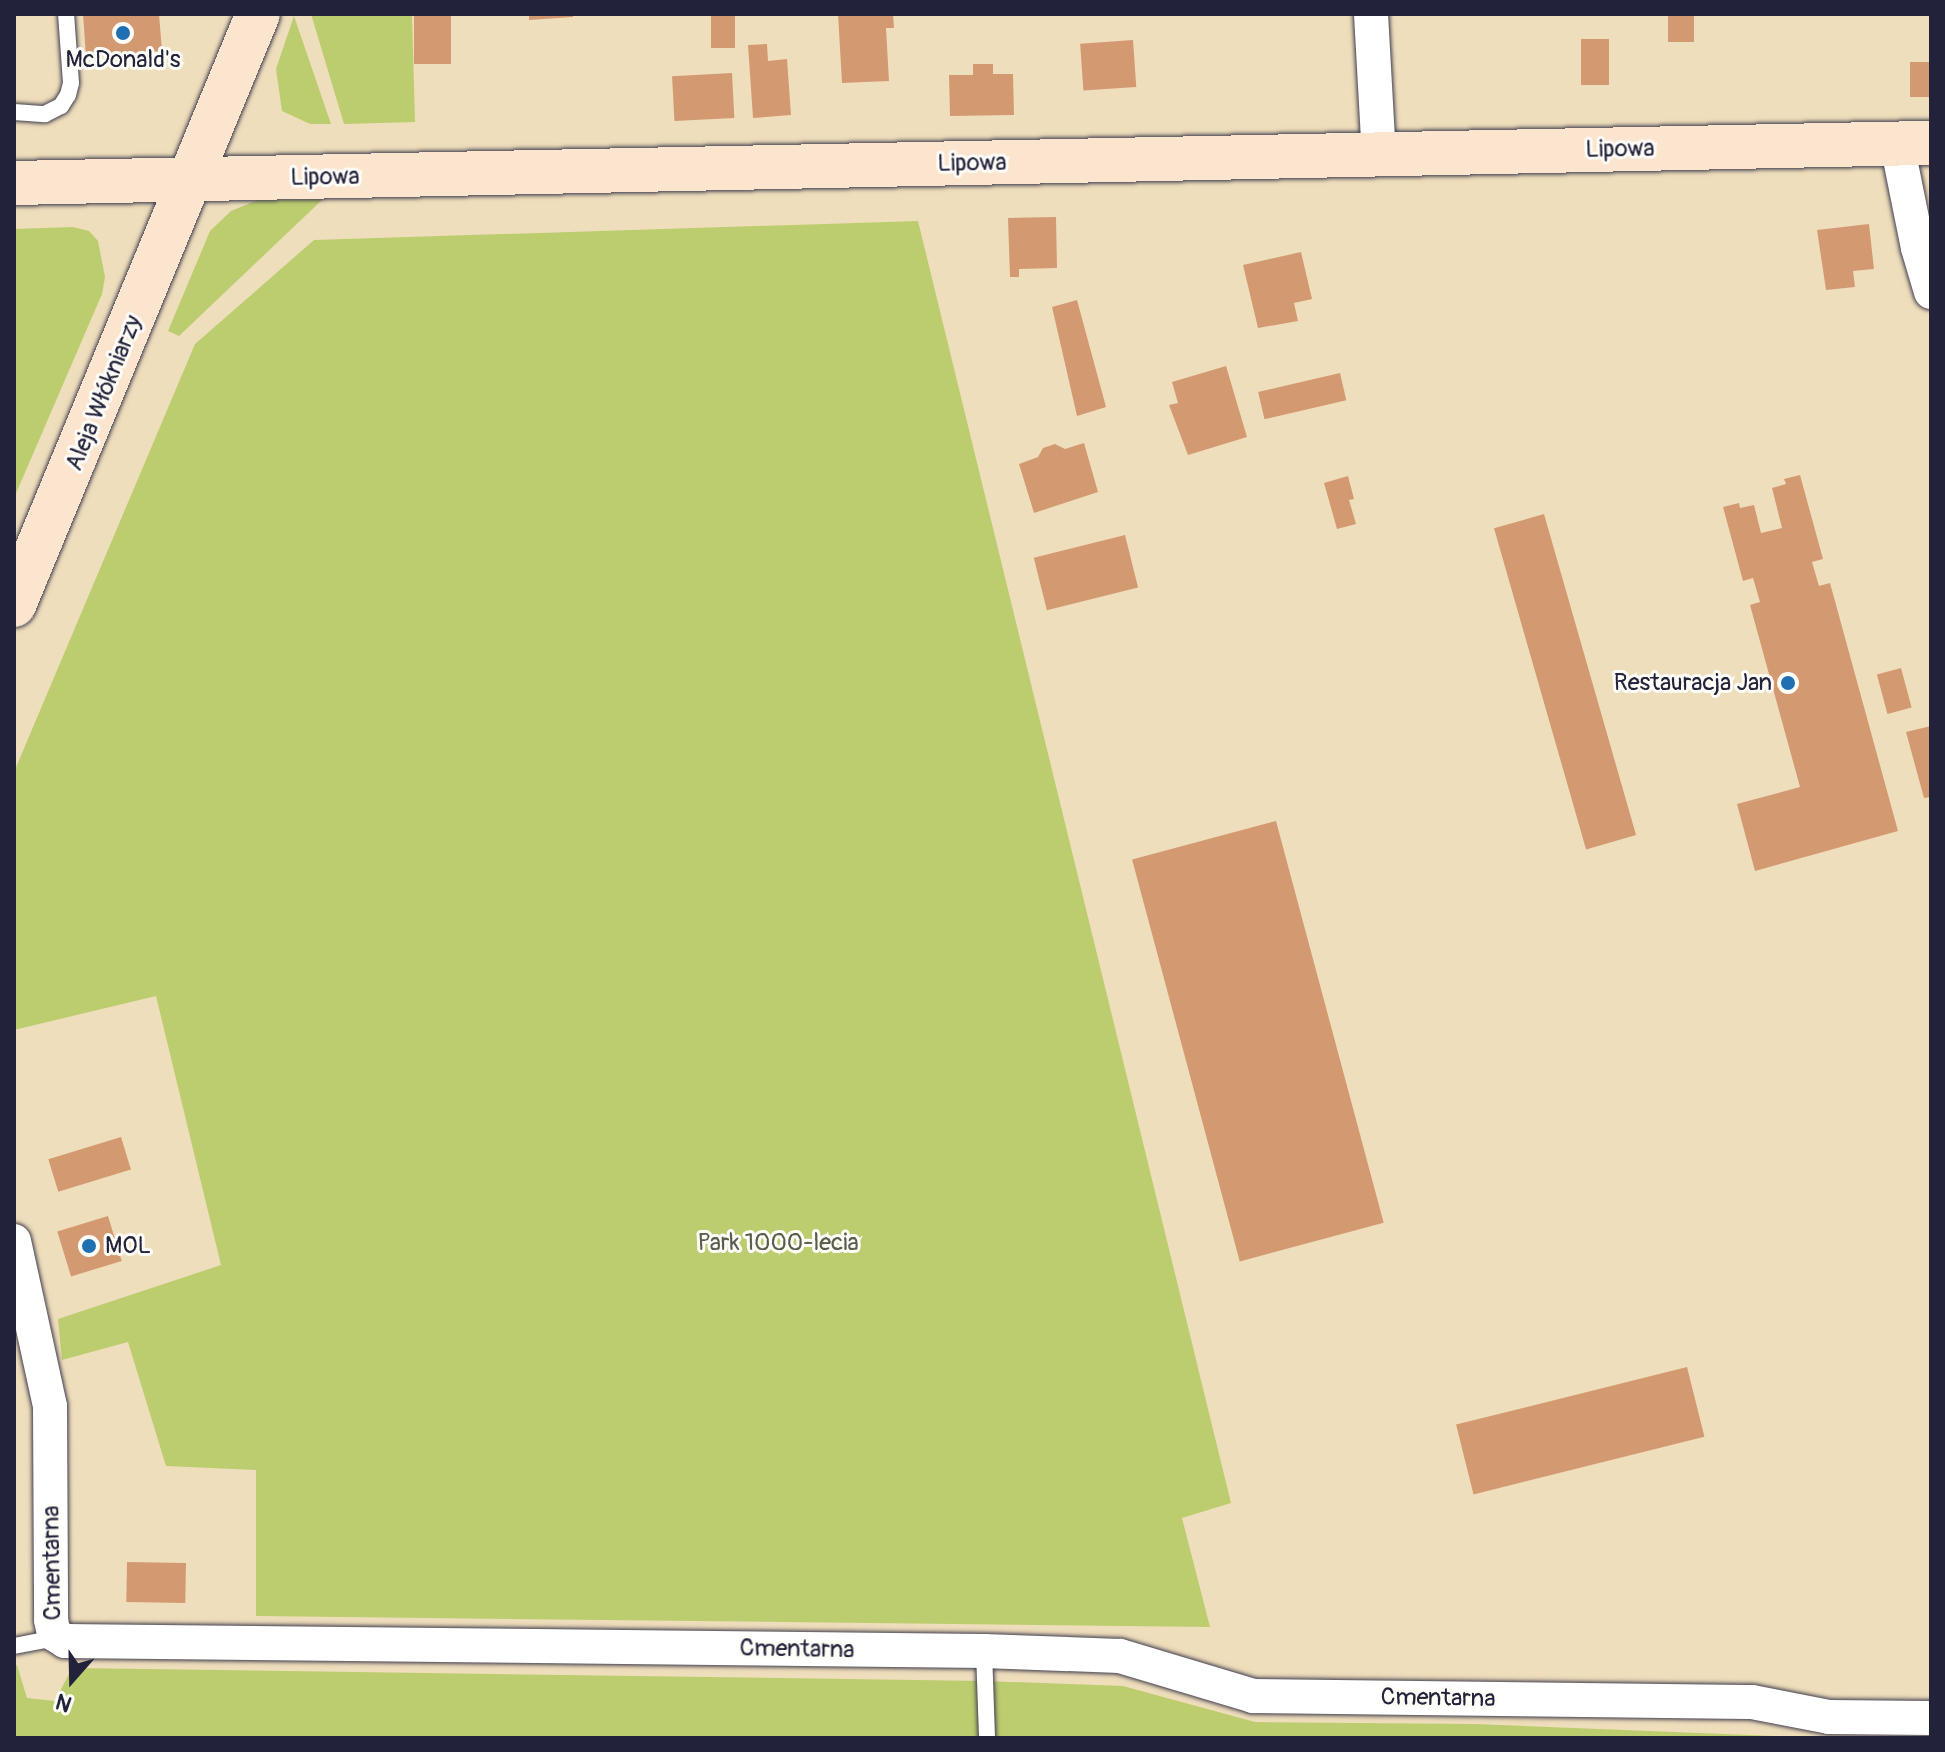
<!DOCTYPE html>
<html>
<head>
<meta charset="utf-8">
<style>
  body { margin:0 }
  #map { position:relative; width:1945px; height:1752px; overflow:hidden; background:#efdebc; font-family:Pangolin,sans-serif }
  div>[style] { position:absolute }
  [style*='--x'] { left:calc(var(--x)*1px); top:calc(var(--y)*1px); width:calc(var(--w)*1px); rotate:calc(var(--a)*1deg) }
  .green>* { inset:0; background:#bccd70 }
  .building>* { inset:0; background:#d39a72; transform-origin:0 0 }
  .roads { filter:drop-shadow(0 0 2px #413e4e) drop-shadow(0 0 2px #413e4e) }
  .lane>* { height:16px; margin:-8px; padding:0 8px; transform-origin:8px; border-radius:8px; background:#fff }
  .street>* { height:34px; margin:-17px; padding:0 17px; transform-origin:17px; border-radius:17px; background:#fff }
  .secondary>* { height:44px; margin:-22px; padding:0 22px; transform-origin:22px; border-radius:22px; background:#fce5cf }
  .dots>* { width:22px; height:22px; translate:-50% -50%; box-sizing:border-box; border:4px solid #fdfcf7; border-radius:50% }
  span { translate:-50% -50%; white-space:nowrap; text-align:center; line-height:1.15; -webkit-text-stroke:6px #fdfcf7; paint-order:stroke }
  .poi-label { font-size:24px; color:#22223b }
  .right { translate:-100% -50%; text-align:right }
  .left { translate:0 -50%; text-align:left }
  .street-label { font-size:24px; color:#22223b }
  .park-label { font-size:24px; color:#585e4e }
  .frame { position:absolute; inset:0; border:16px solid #22223b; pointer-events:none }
  .north { position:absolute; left:32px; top:1640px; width:80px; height:80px; -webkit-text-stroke:6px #fdfcf7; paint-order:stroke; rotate:200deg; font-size:22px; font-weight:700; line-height:32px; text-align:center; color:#22223b }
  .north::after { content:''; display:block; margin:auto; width:28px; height:36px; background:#22223b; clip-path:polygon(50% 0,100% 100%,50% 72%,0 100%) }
</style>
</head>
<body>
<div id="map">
  <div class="green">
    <i style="clip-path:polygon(311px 14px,412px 14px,415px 122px,344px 124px)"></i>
    <i style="clip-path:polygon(294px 16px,331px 124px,310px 124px,282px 111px,276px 69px)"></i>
    <i style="clip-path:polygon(323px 199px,179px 336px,168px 331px,210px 231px,231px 211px,258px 200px)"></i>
    <i style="clip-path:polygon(918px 221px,1231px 1503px,1182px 1518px,1210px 1627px,256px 1616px,256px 1470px,166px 1466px,128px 1342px,62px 1360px,58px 1319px,221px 1265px,156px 996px,14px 1030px,14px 772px,195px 344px,314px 240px)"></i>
    <i style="clip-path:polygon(73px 227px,89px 231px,98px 241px,105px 277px,102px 294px,14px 498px,14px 229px)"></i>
    <i style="clip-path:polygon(17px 1665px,27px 1698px,55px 1701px,72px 1668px,985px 1681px,1123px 1686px,1255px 1722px,1476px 1724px,1824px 1738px,14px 1738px,14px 1666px)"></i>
  </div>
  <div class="building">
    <i style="clip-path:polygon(83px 14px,159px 14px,162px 51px,86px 57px)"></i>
    <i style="left:414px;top:14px;width:37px;height:50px"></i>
    <i style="clip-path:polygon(529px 14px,573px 14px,573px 17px,529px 20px)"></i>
    <i style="left:711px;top:14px;width:24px;height:34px"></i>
    <i style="clip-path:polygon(838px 14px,893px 14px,894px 28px,886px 28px,889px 81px,842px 83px)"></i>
    <i style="left:1668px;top:14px;width:26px;height:28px"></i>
    <i style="left:1581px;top:39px;width:28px;height:46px"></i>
    <i style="left:1133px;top:40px;width:47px;height:53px;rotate:86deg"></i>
    <i style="clip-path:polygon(767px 44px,768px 61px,787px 59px,791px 115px,753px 118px,748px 45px)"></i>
    <i style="left:1931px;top:62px;width:35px;height:21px;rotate:90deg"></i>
    <i style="clip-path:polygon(973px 64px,993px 64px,993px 74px,1013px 74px,1014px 115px,950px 116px,949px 75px,973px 75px)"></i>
    <i style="left:732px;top:73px;width:45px;height:60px;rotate:87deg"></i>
    <i style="clip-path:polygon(1056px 217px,1057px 268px,1019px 269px,1019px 277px,1010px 277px,1008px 218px)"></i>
    <i style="clip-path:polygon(1869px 224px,1874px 269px,1853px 271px,1855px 287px,1826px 290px,1817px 230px)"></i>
    <i style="clip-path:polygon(1301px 252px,1312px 299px,1294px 303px,1298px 321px,1258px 328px,1243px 265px)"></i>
    <i style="clip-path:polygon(1077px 300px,1106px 407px,1077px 416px,1052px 307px)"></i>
    <i style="clip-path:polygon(1226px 366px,1247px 437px,1188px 455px,1169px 405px,1178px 403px,1172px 382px)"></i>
    <i style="left:1340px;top:373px;width:28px;height:84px;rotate:77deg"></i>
    <i style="clip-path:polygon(1084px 443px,1098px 492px,1034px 513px,1019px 464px,1038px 457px,1043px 448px,1055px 444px,1065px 449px)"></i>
    <i style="clip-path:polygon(1800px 475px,1823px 559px,1812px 562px,1819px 586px,1830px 583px,1898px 831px,1755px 871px,1737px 804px,1800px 787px,1750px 605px,1760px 602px,1753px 578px,1743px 581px,1723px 507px,1739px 503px,1740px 508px,1754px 505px,1761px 533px,1782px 528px,1772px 488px,1786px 484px,1784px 479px)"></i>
    <i style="clip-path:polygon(1348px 476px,1354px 499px,1349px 500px,1356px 524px,1337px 529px,1324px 483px)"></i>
    <i style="left:1544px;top:514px;width:334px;height:52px;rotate:74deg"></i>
    <i style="left:1125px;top:535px;width:54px;height:94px;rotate:76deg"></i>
    <i style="left:1901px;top:668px;width:41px;height:25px;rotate:75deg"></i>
    <i style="clip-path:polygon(1931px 726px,1931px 797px,1924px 798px,1906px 732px)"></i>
    <i style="left:1276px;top:821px;width:416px;height:149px;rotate:75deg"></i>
    <i style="left:121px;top:1137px;width:34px;height:76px;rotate:73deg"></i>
    <i style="left:108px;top:1216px;width:47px;height:53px;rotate:73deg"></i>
    <i style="left:1687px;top:1367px;width:72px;height:238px;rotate:76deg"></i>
    <i style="left:127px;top:1562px;width:59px;height:40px;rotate:1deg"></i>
  </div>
  <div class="roads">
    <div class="lane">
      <i style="--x:14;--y:112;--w:31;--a:4"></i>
      <i style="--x:45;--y:114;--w:18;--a:-27"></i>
      <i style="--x:61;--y:106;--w:13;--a:-58"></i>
      <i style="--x:68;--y:95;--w:12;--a:-76"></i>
      <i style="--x:71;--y:83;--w:69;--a:-94.1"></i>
      <i style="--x:14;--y:1646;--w:31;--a:-11"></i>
      <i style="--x:44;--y:1640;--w:12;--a:-31"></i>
      <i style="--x:984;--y:1651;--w:87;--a:88"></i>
    </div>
    <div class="street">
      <i style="--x:1371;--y:14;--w:141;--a:86.8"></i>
      <i style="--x:1897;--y:144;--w:106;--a:78.6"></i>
      <i style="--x:1918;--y:248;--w:46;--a:73.5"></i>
      <i style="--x:14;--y:1241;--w:169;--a:77.7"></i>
      <i style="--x:50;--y:1406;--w:214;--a:89.7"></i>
      <i style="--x:51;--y:1620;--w:14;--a:78"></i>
      <i style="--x:54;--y:1634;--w:13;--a:32"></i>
      <i style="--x:65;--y:1641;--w:919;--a:0.62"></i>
      <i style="--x:984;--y:1651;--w:136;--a:2.1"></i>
      <i style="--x:1120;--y:1656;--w:139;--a:16.7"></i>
      <i style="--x:1253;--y:1696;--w:499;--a:0.7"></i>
      <i style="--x:1752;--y:1702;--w:78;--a:11"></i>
      <i style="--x:1829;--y:1717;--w:102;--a:0.6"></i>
    </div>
    <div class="secondary">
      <i style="--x:14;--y:183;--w:1917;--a:-1.2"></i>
      <i style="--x:14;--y:605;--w:639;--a:-67.57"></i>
    </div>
  </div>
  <div class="dots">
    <i style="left:123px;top:33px;background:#1f6fb2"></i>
    <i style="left:1788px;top:683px;background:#1f6fb2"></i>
    <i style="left:89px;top:1246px;background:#1f6fb2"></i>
  </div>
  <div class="poi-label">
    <span style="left:123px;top:60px">McDonald's</span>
    <span class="right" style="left:1772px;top:683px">Restauracja Jan</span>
    <span class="left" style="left:105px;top:1246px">MOL</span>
  </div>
  <div class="street-label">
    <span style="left:1620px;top:149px;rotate:-1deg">Lipowa</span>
    <span style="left:972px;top:163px;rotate:-1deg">Lipowa</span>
    <span style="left:325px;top:177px;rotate:-1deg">Lipowa</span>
    <span style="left:104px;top:393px;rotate:-68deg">Aleja Włókniarzy</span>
    <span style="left:52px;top:1563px;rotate:-91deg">Cmentarna</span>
    <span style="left:797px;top:1649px;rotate:1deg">Cmentarna</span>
    <span style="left:1438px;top:1698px;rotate:1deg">Cmentarna</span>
  </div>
  <div class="park-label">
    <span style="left:778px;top:1243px">Park 1000-lecia</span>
  </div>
  <div class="frame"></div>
  <div class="north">N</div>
</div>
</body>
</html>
